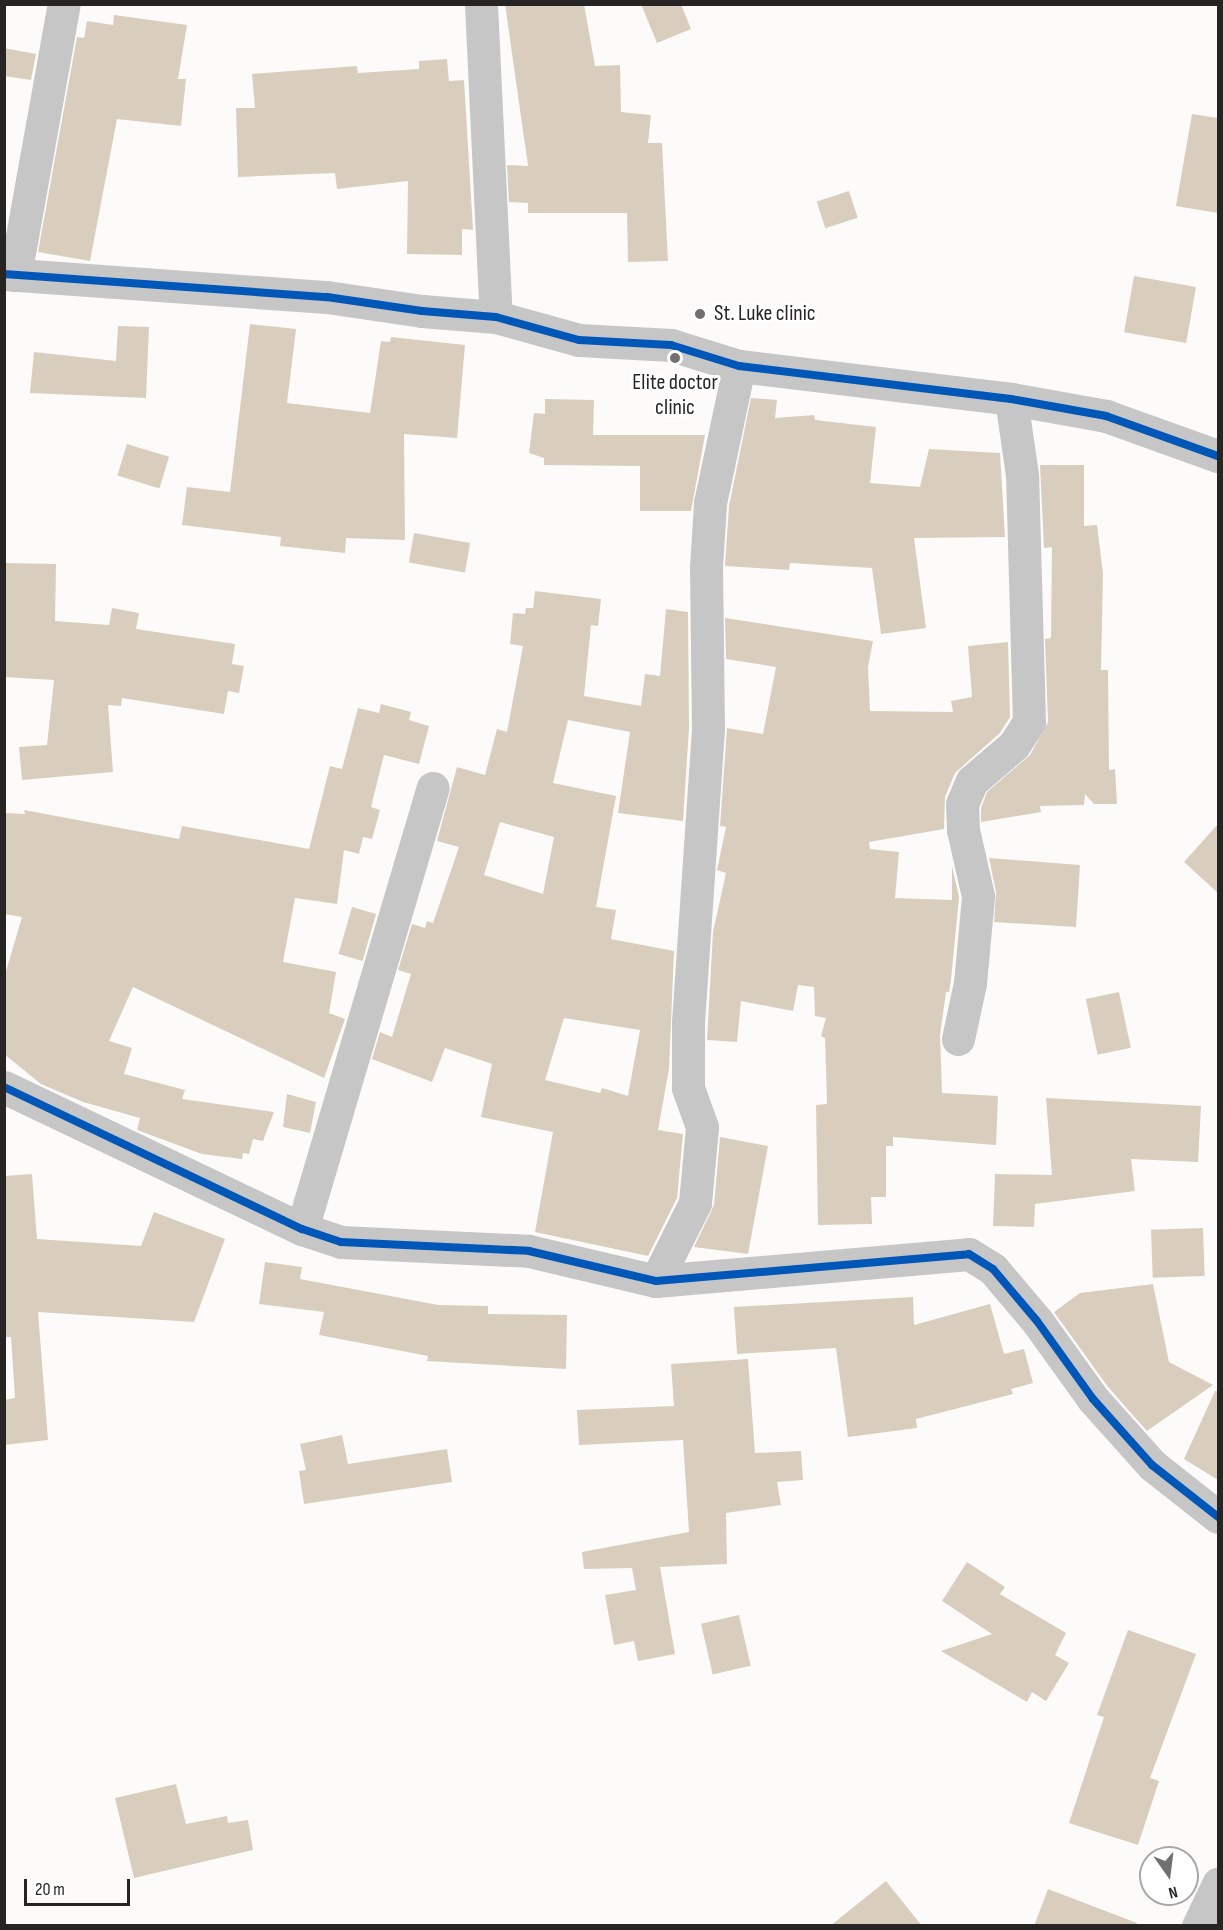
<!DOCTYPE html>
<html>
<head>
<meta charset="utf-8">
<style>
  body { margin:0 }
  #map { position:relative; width:1223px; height:1930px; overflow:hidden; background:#fcfbf9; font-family:"Sofia Sans Condensed",sans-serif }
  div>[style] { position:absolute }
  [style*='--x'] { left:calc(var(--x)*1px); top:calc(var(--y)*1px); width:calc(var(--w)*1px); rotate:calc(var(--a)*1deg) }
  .building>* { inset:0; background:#d9cebe; transform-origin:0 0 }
  .street>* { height:33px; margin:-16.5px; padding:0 16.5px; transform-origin:16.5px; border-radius:16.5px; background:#c7c6c6 }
  .cycleway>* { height:8px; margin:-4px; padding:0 4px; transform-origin:4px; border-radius:4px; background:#0057b8 }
  .dots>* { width:16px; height:16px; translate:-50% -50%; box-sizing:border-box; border:3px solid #fff; border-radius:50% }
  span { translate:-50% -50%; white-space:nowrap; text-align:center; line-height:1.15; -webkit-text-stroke:6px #fff; paint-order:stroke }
  .poi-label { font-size:22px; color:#262524 }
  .left { translate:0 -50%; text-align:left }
  .frame { position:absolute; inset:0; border:6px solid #262524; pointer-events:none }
  .north { position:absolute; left:1139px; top:1846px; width:60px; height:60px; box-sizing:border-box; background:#fff; border:2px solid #a8a8a7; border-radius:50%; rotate:166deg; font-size:16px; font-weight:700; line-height:24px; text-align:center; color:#262524 }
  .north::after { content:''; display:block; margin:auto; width:21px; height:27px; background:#71706f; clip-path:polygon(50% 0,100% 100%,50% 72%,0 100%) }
  .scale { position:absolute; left:24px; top:1879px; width:106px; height:27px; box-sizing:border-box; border:3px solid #262524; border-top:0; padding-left:8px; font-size:18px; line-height:21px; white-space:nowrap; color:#262524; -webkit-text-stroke:4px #fff; paint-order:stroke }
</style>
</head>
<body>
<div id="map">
  <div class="building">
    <i style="clip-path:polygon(505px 4px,584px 4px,595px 66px,620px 65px,621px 112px,651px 115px,648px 143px,662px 143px,668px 261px,628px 262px,627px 213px,528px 213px,528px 203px,509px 202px,507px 165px,528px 166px)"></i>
    <i style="clip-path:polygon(641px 4px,681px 4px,691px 29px,657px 43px)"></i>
    <i style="clip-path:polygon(114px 15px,187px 25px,178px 79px,186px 79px,181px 126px,117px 119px,90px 261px,38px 252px,77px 37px,84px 38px,87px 21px,113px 25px)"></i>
    <i style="clip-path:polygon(4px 48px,36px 54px,31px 80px,4px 76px)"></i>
    <i style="clip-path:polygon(447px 59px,449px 81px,464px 80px,473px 230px,462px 229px,462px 255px,407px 254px,408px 181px,337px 189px,335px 173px,238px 177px,236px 108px,255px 108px,252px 74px,357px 66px,358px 73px,419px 69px,419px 61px)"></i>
    <i style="clip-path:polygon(1192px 114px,1218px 118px,1218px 213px,1176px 206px)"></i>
    <i style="left:849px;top:191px;width:28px;height:34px;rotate:72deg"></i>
    <i style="left:1134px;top:276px;width:63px;height:57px;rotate:10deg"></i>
    <i style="clip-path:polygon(250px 324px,296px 329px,287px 403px,370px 413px,381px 341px,390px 342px,391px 337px,465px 345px,457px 438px,404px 434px,405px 540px,346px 538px,345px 553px,280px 546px,281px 537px,182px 525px,187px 487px,230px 492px)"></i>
    <i style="clip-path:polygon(118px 326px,149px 327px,146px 398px,30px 393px,34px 352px,116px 361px)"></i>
    <i style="clip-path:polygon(751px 398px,777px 400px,775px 418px,814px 415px,815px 420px,876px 427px,870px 483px,920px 487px,929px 449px,1000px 453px,1005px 537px,914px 538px,926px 628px,881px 634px,872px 568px,790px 563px,789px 570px,725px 566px,729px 506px)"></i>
    <i style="clip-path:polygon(545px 399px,594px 400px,593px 435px,705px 435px,691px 511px,640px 511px,640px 466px,544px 465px,544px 458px,529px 453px,534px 413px,545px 414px)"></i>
    <i style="left:127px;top:444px;width:44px;height:33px;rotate:17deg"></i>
    <i style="clip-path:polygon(1040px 465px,1084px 465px,1084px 526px,1097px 525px,1103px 574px,1101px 670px,1108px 670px,1109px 770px,1115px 769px,1117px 804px,1094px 804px,1085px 794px,1084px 805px,1040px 806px,1041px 812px,981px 822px,981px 808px,987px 792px,1030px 755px,1048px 722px,1045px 639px,1051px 638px,1052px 547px,1044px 548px)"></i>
    <i style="left:414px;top:533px;width:57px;height:30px;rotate:10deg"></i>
    <i style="clip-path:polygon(4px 563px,56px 564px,55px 621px,109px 625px,112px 608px,139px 613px,136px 629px,235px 644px,232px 664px,244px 666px,239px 693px,228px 691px,224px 714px,122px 698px,121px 706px,108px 705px,113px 772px,22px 780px,19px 747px,47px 745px,54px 680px,4px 677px)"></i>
    <i style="clip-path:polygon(evenodd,535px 591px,601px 599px,598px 626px,591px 625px,584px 696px,641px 706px,645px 674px,660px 676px,666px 609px,688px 612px,689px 728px,683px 821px,618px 813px,630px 732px,568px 720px,553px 783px,616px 796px,596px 907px,616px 910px,611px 939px,674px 951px,669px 1069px,658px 1130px,683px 1134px,677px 1198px,648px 1256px,535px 1232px,553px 1132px,481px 1117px,492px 1064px,445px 1048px,432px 1082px,372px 1059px,380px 1032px,392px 1037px,411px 974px,398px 970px,412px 924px,425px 928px,427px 921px,433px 923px,459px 847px,437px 841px,457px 767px,485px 775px,497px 729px,507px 732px,523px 646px,510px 644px,513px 613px,525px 614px,526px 608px,533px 608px,535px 591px,500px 822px,554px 837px,543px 894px,484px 875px,500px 822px,535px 591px,564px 1018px,640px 1030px,628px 1096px,602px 1088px,600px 1093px,545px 1080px,564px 1018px)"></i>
    <i style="clip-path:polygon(725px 618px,873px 641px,868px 667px,870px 711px,953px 712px,951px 701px,972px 697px,968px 646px,1008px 642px,1010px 717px,1000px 733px,955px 773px,945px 797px,944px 829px,869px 842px,870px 849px,899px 852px,895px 898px,952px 900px,952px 866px,959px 897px,951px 980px,949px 992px,946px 992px,940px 1035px,942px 1093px,998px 1096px,996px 1145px,893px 1137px,893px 1146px,886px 1146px,886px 1197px,871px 1197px,872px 1224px,818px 1225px,816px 1105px,827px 1104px,825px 1038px,821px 1036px,826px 1018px,815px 1016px,814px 987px,798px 985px,793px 1011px,741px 1001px,737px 1042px,707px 1040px,713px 932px,726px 873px,717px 870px,726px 827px,720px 826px,727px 728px,763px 734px,776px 667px,726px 659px)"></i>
    <i style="clip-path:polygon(381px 704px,411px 712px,409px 720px,429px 726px,419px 764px,384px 755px,371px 807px,380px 810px,372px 839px,363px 837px,359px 854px,344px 850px,337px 904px,295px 898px,283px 962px,336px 972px,329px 1013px,345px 1019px,324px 1078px,133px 987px,109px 1041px,132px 1048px,124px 1074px,185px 1090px,182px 1099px,274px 1112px,263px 1141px,253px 1139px,249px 1154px,243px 1153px,242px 1159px,202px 1154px,137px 1130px,140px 1118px,83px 1102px,41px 1084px,4px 1054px,4px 978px,22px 917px,4px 914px,4px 813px,25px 814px,24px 810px,179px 839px,182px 826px,309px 849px,330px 766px,342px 769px,358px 708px,379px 713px)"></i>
    <i style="clip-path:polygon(1218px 824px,1218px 893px,1184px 862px)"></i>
    <i style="clip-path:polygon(989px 858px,1080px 865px,1076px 927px,994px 922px,996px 892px)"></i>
    <i style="left:352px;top:907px;width:25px;height:49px;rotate:16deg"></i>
    <i style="left:1119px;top:992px;width:57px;height:34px;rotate:78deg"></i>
    <i style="clip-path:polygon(287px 1094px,316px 1102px,310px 1133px,283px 1127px)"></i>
    <i style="clip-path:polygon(1046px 1098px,1201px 1106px,1198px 1162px,1131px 1159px,1135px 1191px,1035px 1204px,1034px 1227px,993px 1226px,995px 1174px,1052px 1175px)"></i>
    <i style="clip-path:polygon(720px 1137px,768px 1146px,748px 1254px,694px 1247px,714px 1205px)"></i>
    <i style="clip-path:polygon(32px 1174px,37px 1239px,141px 1246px,154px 1212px,225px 1239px,194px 1322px,38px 1312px,48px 1440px,4px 1445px,4px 1400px,15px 1398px,11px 1337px,4px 1337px,4px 1176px)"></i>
    <i style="left:1203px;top:1228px;width:48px;height:52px;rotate:88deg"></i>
    <i style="clip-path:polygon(265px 1262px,302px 1267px,300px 1279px,438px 1305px,488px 1306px,488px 1314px,567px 1315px,566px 1369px,427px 1361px,428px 1356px,319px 1335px,324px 1312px,259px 1304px)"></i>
    <i style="clip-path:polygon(1153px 1284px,1169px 1362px,1213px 1385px,1147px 1431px,1108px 1387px,1054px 1312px,1080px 1293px)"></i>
    <i style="clip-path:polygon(913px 1297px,914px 1325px,990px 1304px,1004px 1354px,1024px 1349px,1033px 1383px,1011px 1389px,1013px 1394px,916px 1419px,917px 1428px,848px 1437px,836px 1348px,737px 1354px,734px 1307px)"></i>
    <i style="clip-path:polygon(748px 1359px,755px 1453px,801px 1451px,803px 1480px,777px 1482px,781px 1505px,726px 1513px,727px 1564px,660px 1567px,675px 1654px,638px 1661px,634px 1641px,614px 1645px,605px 1595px,636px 1590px,632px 1568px,584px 1569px,582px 1552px,689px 1532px,683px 1440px,579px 1445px,577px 1410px,674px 1406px,671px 1364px)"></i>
    <i style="clip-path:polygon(1215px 1391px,1218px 1391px,1218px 1480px,1184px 1459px)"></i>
    <i style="clip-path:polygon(342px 1435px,348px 1464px,447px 1449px,452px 1482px,304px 1504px,299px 1471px,306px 1470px,300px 1444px)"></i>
    <i style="clip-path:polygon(967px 1562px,1005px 1587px,1000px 1594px,1066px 1633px,1055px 1655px,1069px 1663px,1046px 1701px,1032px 1692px,1027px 1702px,941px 1651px,992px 1634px,942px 1601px)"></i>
    <i style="left:739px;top:1615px;width:52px;height:39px;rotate:77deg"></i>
    <i style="clip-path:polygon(1128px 1630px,1196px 1654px,1150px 1778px,1159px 1781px,1138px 1845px,1069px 1823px,1104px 1717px,1097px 1715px)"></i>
    <i style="clip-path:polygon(176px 1784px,186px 1824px,227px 1816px,228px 1823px,248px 1820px,253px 1850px,134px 1878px,115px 1798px)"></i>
    <i style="clip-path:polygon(886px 1881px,922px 1926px,830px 1926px)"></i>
    <i style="clip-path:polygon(1048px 1889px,1137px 1923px,1136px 1926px,1034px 1926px)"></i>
  </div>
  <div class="street">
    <i style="--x:481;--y:4;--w:313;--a:87.3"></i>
    <i style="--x:4;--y:274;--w:324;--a:4.1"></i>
    <i style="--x:327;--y:297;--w:96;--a:8.4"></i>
    <i style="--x:422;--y:311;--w:74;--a:4.6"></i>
    <i style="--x:496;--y:317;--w:86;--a:15.5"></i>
    <i style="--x:579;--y:340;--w:92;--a:3.1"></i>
    <i style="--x:671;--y:345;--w:71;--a:17.2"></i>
    <i style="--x:739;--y:366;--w:274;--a:6.9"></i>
    <i style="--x:1011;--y:399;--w:97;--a:10.1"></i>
    <i style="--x:1106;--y:416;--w:119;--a:19.7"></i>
    <i style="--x:15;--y:275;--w:275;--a:-79.8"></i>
    <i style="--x:958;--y:1039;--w:57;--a:-77.9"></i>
    <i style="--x:970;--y:983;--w:87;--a:-84.7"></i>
    <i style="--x:978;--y:896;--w:68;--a:-102.8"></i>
    <i style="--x:963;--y:830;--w:26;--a:-92"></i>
    <i style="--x:962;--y:804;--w:25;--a:-67"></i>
    <i style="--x:972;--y:781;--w:55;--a:-40.6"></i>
    <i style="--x:1014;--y:745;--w:27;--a:-57"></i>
    <i style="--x:1029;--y:722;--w:247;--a:-91.6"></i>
    <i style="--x:1022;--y:475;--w:77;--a:-98.2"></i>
    <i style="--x:4;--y:1087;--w:330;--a:25.5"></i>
    <i style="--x:302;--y:1229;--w:41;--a:18.4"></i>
    <i style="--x:341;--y:1242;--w:188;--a:2.7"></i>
    <i style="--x:529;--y:1251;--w:130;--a:13.3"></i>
    <i style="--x:656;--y:1281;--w:314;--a:-4.9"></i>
    <i style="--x:969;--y:1254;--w:28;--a:32"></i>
    <i style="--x:993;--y:1269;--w:68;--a:49.8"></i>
    <i style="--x:1037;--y:1321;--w:96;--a:54.3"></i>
    <i style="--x:1093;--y:1399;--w:89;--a:48.2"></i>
    <i style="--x:1152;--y:1465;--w:84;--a:38.2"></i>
    <i style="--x:302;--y:1229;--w:460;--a:-73.5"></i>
    <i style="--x:656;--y:1281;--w:87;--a:-63.4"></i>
    <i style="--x:695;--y:1203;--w:76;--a:-84.7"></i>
    <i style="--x:702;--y:1127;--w:41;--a:-109.7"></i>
    <i style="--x:688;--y:1088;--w:66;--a:-90"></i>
    <i style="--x:688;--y:1022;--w:294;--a:-86.1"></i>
    <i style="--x:708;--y:729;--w:162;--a:-90.7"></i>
    <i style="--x:706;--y:567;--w:64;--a:-86.4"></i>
    <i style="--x:710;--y:503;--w:140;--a:-78"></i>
    <i style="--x:1198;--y:1926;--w:47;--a:-64.5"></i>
  </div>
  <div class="cycleway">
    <i style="--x:4;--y:274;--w:324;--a:4.1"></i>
    <i style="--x:327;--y:297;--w:96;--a:8.4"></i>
    <i style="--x:422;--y:311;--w:74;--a:4.6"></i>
    <i style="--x:496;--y:317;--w:86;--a:15.5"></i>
    <i style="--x:579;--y:340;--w:92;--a:3.1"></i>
    <i style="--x:671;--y:345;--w:71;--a:17.2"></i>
    <i style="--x:739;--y:366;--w:274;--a:6.9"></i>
    <i style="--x:1011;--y:399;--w:97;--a:10.1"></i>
    <i style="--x:1106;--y:416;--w:119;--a:19.7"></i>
    <i style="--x:4;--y:1087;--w:330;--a:25.5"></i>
    <i style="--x:302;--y:1229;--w:41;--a:18.4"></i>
    <i style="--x:341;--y:1242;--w:188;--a:2.7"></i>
    <i style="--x:529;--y:1251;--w:130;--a:13.3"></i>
    <i style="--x:656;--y:1281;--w:314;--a:-4.9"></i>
    <i style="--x:969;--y:1254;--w:28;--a:32"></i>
    <i style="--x:993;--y:1269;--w:68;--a:49.8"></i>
    <i style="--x:1037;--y:1321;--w:96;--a:54.3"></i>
    <i style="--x:1093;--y:1399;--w:89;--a:48.2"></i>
    <i style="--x:1152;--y:1465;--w:84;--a:38.2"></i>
  </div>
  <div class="dots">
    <i style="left:700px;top:314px;background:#71706f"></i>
    <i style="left:675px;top:358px;background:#71706f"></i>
  </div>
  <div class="poi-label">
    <span class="left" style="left:714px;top:314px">St. Luke clinic</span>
    <span style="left:675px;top:395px">Elite doctor<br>clinic</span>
  </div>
  <div class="frame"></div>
  <div class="north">N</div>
  <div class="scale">20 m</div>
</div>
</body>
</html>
